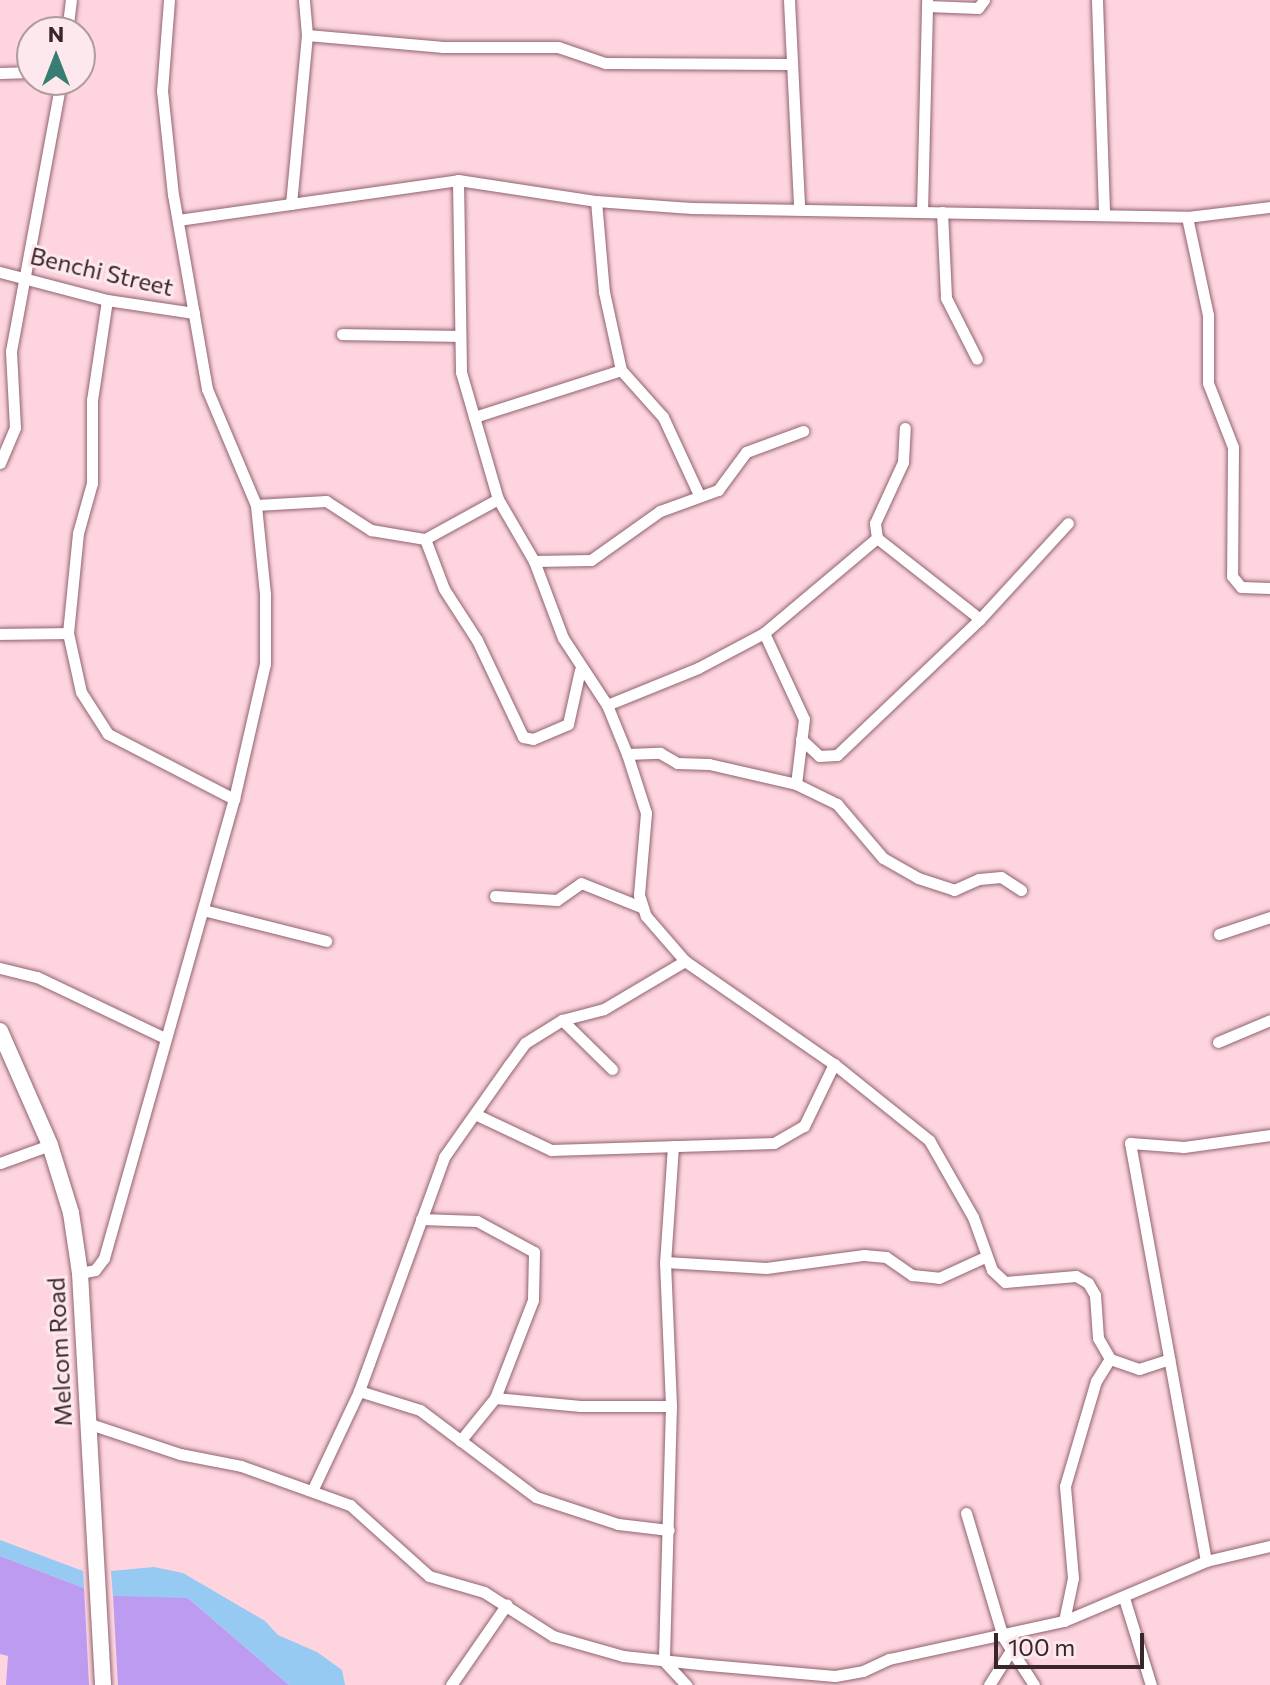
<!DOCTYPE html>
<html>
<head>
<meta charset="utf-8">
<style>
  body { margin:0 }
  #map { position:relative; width:1270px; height:1685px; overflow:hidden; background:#fed5df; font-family:Commissioner,sans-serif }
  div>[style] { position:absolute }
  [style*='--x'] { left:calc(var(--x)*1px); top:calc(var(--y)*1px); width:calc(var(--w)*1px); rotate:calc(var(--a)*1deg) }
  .green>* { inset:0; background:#bd9bf1 }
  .water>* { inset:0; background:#96caf2 }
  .roads { filter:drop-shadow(0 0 2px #8f636f) drop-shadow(0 0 2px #8f636f) }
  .street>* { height:11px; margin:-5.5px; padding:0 5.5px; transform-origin:5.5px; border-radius:5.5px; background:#fff }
  .secondary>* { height:16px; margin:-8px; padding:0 8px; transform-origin:8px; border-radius:8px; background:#fff }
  span { translate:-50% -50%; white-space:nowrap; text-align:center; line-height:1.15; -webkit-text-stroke:6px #fde8ed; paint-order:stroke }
  .street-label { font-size:24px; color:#38262b }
  .north { position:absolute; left:16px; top:16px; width:80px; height:80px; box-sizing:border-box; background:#fde8ed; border:2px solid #ae9a9f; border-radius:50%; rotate:0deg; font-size:22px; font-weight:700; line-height:32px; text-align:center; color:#38262b }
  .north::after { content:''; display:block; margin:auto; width:28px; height:36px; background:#387d72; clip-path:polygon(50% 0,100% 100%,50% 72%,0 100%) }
  .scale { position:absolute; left:994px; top:1633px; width:150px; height:36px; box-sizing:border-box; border:4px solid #38262b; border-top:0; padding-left:10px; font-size:24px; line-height:28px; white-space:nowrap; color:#38262b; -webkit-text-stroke:6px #fde8ed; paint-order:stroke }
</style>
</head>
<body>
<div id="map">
  <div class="green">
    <i style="clip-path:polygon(0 1556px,84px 1588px,89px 1685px,6px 1685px,8px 1656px,0 1654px)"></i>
    <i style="clip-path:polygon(154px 1593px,188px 1598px,289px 1685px,118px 1685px,113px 1596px)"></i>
  </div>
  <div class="water">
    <i style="clip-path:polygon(0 1540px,83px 1571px,84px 1588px,0 1556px)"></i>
    <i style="clip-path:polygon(154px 1567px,183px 1573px,265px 1621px,278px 1635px,317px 1652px,342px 1670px,345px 1685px,289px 1685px,188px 1598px,113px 1596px,111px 1571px)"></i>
  </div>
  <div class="roads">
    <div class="street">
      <i style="--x:789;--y:0;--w:207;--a:87.2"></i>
      <i style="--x:1097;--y:0;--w:215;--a:88.1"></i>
      <i style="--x:927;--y:6;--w:51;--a:2.2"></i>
      <i style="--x:978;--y:8;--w:10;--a:-53"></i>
      <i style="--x:67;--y:32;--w:32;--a:-83"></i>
      <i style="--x:307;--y:35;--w:137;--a:5"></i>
      <i style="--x:443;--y:47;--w:115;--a:0"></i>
      <i style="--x:558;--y:47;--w:50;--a:18.8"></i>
      <i style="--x:605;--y:63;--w:184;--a:0.3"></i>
      <i style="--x:0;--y:73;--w:32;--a:-2"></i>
      <i style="--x:458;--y:180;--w:192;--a:89.1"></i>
      <i style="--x:461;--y:372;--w:132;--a:73.8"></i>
      <i style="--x:498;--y:499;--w:72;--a:59.9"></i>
      <i style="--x:534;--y:561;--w:82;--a:69.4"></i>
      <i style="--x:563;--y:638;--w:80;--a:56.7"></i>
      <i style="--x:607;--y:705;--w:53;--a:67.8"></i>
      <i style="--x:627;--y:754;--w:62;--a:72.1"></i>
      <i style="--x:646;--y:813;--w:82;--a:94.9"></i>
      <i style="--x:639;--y:895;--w:22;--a:72"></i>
      <i style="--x:646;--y:916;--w:60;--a:49.1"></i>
      <i style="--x:685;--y:961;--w:181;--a:34.7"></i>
      <i style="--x:834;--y:1064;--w:122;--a:38.7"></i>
      <i style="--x:929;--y:1140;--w:89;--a:60.3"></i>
      <i style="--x:973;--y:1217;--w:56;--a:70.3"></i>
      <i style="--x:992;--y:1270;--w:18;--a:43"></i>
      <i style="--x:1005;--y:1282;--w:71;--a:-4.8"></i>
      <i style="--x:1076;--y:1276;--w:14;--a:30"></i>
      <i style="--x:1088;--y:1283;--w:14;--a:60"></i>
      <i style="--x:1095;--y:1295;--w:43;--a:86"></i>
      <i style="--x:1098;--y:1338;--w:24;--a:60"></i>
      <i style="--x:1110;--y:1359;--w:31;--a:19"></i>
      <i style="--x:1139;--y:1369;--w:32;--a:-18"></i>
      <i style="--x:596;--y:201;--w:91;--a:85"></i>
      <i style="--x:604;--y:292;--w:80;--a:77.7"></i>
      <i style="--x:621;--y:370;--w:63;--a:48.2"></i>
      <i style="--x:663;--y:417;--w:86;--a:65.2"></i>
      <i style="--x:291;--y:204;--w:170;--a:-84.6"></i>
      <i style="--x:307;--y:35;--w:35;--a:-95"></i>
      <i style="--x:922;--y:212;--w:212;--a:-88.6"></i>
      <i style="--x:942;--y:212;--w:86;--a:87.3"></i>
      <i style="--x:946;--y:298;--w:68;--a:63.1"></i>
      <i style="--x:1187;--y:217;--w:100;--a:77.9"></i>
      <i style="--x:1208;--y:315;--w:68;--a:90"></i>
      <i style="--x:1208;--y:383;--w:69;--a:68.7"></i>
      <i style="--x:1233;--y:447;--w:129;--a:90.4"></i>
      <i style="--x:1232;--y:576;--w:14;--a:51"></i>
      <i style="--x:1241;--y:587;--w:29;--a:2"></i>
      <i style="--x:178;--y:220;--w:283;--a:-8.1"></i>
      <i style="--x:458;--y:180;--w:140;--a:8.7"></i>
      <i style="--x:596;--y:201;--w:96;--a:4.2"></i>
      <i style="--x:692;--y:208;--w:495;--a:1"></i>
      <i style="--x:1187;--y:217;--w:84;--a:-6.9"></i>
      <i style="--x:0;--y:272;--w:111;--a:14.7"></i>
      <i style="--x:107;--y:300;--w:88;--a:8.5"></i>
      <i style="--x:107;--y:300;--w:101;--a:98.5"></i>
      <i style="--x:92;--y:400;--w:83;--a:90"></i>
      <i style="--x:92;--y:483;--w:52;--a:105.6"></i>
      <i style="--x:78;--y:533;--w:100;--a:95.7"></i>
      <i style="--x:68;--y:633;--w:60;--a:77.6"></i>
      <i style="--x:81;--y:692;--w:50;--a:57.3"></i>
      <i style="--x:108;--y:734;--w:142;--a:27.3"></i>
      <i style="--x:342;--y:334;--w:116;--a:1"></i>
      <i style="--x:474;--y:417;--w:154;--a:-17.7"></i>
      <i style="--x:0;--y:463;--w:38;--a:-67"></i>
      <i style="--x:15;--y:428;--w:77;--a:-93"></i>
      <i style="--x:11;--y:351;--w:276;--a:-79.5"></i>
      <i style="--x:256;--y:505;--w:70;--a:-3.3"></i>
      <i style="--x:326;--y:501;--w:54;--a:32.8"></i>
      <i style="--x:371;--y:530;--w:55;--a:9.5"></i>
      <i style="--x:425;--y:539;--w:83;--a:-28.7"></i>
      <i style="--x:877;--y:538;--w:15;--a:-98"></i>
      <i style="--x:875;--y:523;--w:67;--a:-65.3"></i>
      <i style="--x:903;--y:462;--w:34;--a:-87"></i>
      <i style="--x:425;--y:539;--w:53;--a:69.2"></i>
      <i style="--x:444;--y:589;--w:61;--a:57.1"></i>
      <i style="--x:477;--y:640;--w:107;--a:64.6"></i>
      <i style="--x:523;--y:737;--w:10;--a:11"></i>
      <i style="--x:533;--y:739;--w:38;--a:-23"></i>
      <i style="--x:568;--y:724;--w:55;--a:-77.5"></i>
      <i style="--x:534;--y:561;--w:57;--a:-1"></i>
      <i style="--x:591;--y:560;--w:85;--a:-35.4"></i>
      <i style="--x:660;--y:511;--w:62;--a:-19.9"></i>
      <i style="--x:718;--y:490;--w:47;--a:-53.6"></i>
      <i style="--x:746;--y:452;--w:61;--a:-20.2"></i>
      <i style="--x:764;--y:633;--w:95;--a:65.1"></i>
      <i style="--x:804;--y:719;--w:65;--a:97"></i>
      <i style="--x:0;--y:634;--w:68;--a:-0.8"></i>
      <i style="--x:607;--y:705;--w:98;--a:-22.1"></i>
      <i style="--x:698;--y:668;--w:75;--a:-27.9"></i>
      <i style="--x:764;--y:633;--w:148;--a:-40.1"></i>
      <i style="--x:877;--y:538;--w:131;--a:38.2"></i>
      <i style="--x:801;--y:739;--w:25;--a:43"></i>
      <i style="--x:819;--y:756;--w:18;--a:-3"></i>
      <i style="--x:837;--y:755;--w:197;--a:-43.6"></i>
      <i style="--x:980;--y:619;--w:130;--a:-47.5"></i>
      <i style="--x:627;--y:754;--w:33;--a:-2"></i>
      <i style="--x:660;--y:753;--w:20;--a:30"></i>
      <i style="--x:677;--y:763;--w:32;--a:2"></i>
      <i style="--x:709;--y:764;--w:89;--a:12.9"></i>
      <i style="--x:796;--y:784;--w:46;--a:26"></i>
      <i style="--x:837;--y:804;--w:71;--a:49.6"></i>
      <i style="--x:883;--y:858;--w:40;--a:29.7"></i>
      <i style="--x:918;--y:878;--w:38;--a:18"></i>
      <i style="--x:954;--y:890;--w:27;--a:-24"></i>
      <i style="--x:979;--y:879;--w:22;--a:-5"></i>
      <i style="--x:1001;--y:877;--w:24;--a:33"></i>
      <i style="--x:495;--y:896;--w:62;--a:3.7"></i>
      <i style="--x:557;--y:900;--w:29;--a:-35"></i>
      <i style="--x:581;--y:883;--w:65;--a:21.8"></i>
      <i style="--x:203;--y:910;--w:127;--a:14.1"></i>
      <i style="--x:1219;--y:934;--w:54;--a:-18.4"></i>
      <i style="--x:0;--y:968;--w:38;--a:14"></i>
      <i style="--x:37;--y:977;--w:142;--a:25.5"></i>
      <i style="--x:562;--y:1020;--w:70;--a:44.4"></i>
      <i style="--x:1218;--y:1042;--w:56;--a:-22.9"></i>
      <i style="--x:477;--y:1115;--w:82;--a:25.3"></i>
      <i style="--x:551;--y:1150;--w:223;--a:-1.8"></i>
      <i style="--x:774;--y:1143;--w:34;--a:-30"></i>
      <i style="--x:804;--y:1126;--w:69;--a:-64.2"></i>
      <i style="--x:673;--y:1146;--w:116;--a:93.9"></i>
      <i style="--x:665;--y:1262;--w:144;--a:87.6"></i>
      <i style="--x:671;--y:1406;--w:255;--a:91.6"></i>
      <i style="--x:664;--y:1661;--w:33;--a:47"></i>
      <i style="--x:0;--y:1163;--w:53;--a:-19.8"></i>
      <i style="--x:421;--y:1219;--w:56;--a:2"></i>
      <i style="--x:477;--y:1221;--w:65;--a:28.5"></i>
      <i style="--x:534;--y:1252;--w:48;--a:91.2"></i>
      <i style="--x:533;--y:1300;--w:105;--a:111.2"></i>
      <i style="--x:495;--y:1398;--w:55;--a:129.1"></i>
      <i style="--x:665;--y:1262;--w:101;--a:3.4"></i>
      <i style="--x:766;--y:1268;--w:99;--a:-7.6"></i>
      <i style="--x:864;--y:1255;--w:22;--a:5"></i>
      <i style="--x:886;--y:1257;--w:32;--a:35"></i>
      <i style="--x:912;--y:1275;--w:27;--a:6"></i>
      <i style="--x:939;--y:1278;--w:51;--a:-24.5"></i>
      <i style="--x:80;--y:1273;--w:15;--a:-11"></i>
      <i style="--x:95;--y:1270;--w:15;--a:-53"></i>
      <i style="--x:104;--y:1258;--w:477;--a:-74.2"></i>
      <i style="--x:234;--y:799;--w:139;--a:-77.1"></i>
      <i style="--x:265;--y:664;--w:70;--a:-90"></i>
      <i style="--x:265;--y:594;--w:89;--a:-95.8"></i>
      <i style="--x:256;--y:505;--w:126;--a:-112.9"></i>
      <i style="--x:207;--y:389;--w:197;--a:-99.9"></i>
      <i style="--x:173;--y:195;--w:105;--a:-96"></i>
      <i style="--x:162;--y:91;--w:91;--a:-85.6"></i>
      <i style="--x:359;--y:1391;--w:64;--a:17.3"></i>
      <i style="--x:420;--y:1410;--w:145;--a:36.9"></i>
      <i style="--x:536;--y:1497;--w:86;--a:18.2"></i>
      <i style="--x:618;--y:1524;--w:51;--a:6.7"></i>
      <i style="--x:495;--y:1398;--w:86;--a:5.3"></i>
      <i style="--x:581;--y:1406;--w:90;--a:0"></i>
      <i style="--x:87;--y:1423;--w:98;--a:18.4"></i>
      <i style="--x:180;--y:1454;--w:62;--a:11.1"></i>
      <i style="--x:241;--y:1466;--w:116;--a:19.7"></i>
      <i style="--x:350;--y:1505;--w:106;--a:41.9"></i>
      <i style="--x:429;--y:1576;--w:57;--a:16.2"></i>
      <i style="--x:484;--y:1592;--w:82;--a:32.5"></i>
      <i style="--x:553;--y:1636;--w:73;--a:15.9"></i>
      <i style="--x:623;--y:1656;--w:86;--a:6"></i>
      <i style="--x:709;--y:1665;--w:126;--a:5"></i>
      <i style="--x:835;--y:1676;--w:28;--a:-10"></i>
      <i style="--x:863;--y:1671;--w:29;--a:-25"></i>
      <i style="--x:889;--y:1659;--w:179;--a:-12.3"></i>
      <i style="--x:1064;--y:1621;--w:154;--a:-22.9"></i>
      <i style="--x:1206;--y:1561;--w:66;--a:-13.2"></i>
      <i style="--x:312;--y:1491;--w:110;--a:-64.8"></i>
      <i style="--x:359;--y:1391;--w:249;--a:-70"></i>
      <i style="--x:444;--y:1157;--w:113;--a:-54.8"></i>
      <i style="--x:509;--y:1065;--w:27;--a:-54"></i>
      <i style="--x:525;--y:1043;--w:44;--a:-31.9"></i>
      <i style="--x:562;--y:1020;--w:43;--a:-14.7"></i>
      <i style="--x:604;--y:1009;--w:94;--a:-30.7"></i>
      <i style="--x:966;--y:1513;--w:129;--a:73.4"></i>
      <i style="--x:1003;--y:1637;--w:57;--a:57.1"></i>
      <i style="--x:1206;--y:1561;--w:425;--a:-100.3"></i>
      <i style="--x:1130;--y:1143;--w:54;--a:4.2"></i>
      <i style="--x:1184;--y:1147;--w:87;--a:-7.9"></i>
      <i style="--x:1124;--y:1598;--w:91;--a:72.8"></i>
      <i style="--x:1064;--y:1621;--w:44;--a:-78.2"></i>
      <i style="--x:1073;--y:1578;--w:92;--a:-95"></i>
      <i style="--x:1065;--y:1486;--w:109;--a:-73.6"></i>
      <i style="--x:1096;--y:1381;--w:26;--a:-58"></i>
      <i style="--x:451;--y:1685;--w:98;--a:-55.3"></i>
      <i style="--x:989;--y:1685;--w:41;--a:-57.8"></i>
    </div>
    <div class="secondary">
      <i style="--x:0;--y:1031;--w:124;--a:66.3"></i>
      <i style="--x:50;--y:1145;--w:71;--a:72.8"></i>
      <i style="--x:71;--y:1213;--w:61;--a:81.5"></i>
      <i style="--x:80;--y:1273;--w:413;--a:86.8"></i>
    </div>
  </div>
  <div class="street-label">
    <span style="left:102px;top:271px;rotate:13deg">Benchi Street</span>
    <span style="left:59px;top:1352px;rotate:-93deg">Melcom Road</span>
  </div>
  <div class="north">N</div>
  <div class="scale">100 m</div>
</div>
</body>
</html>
